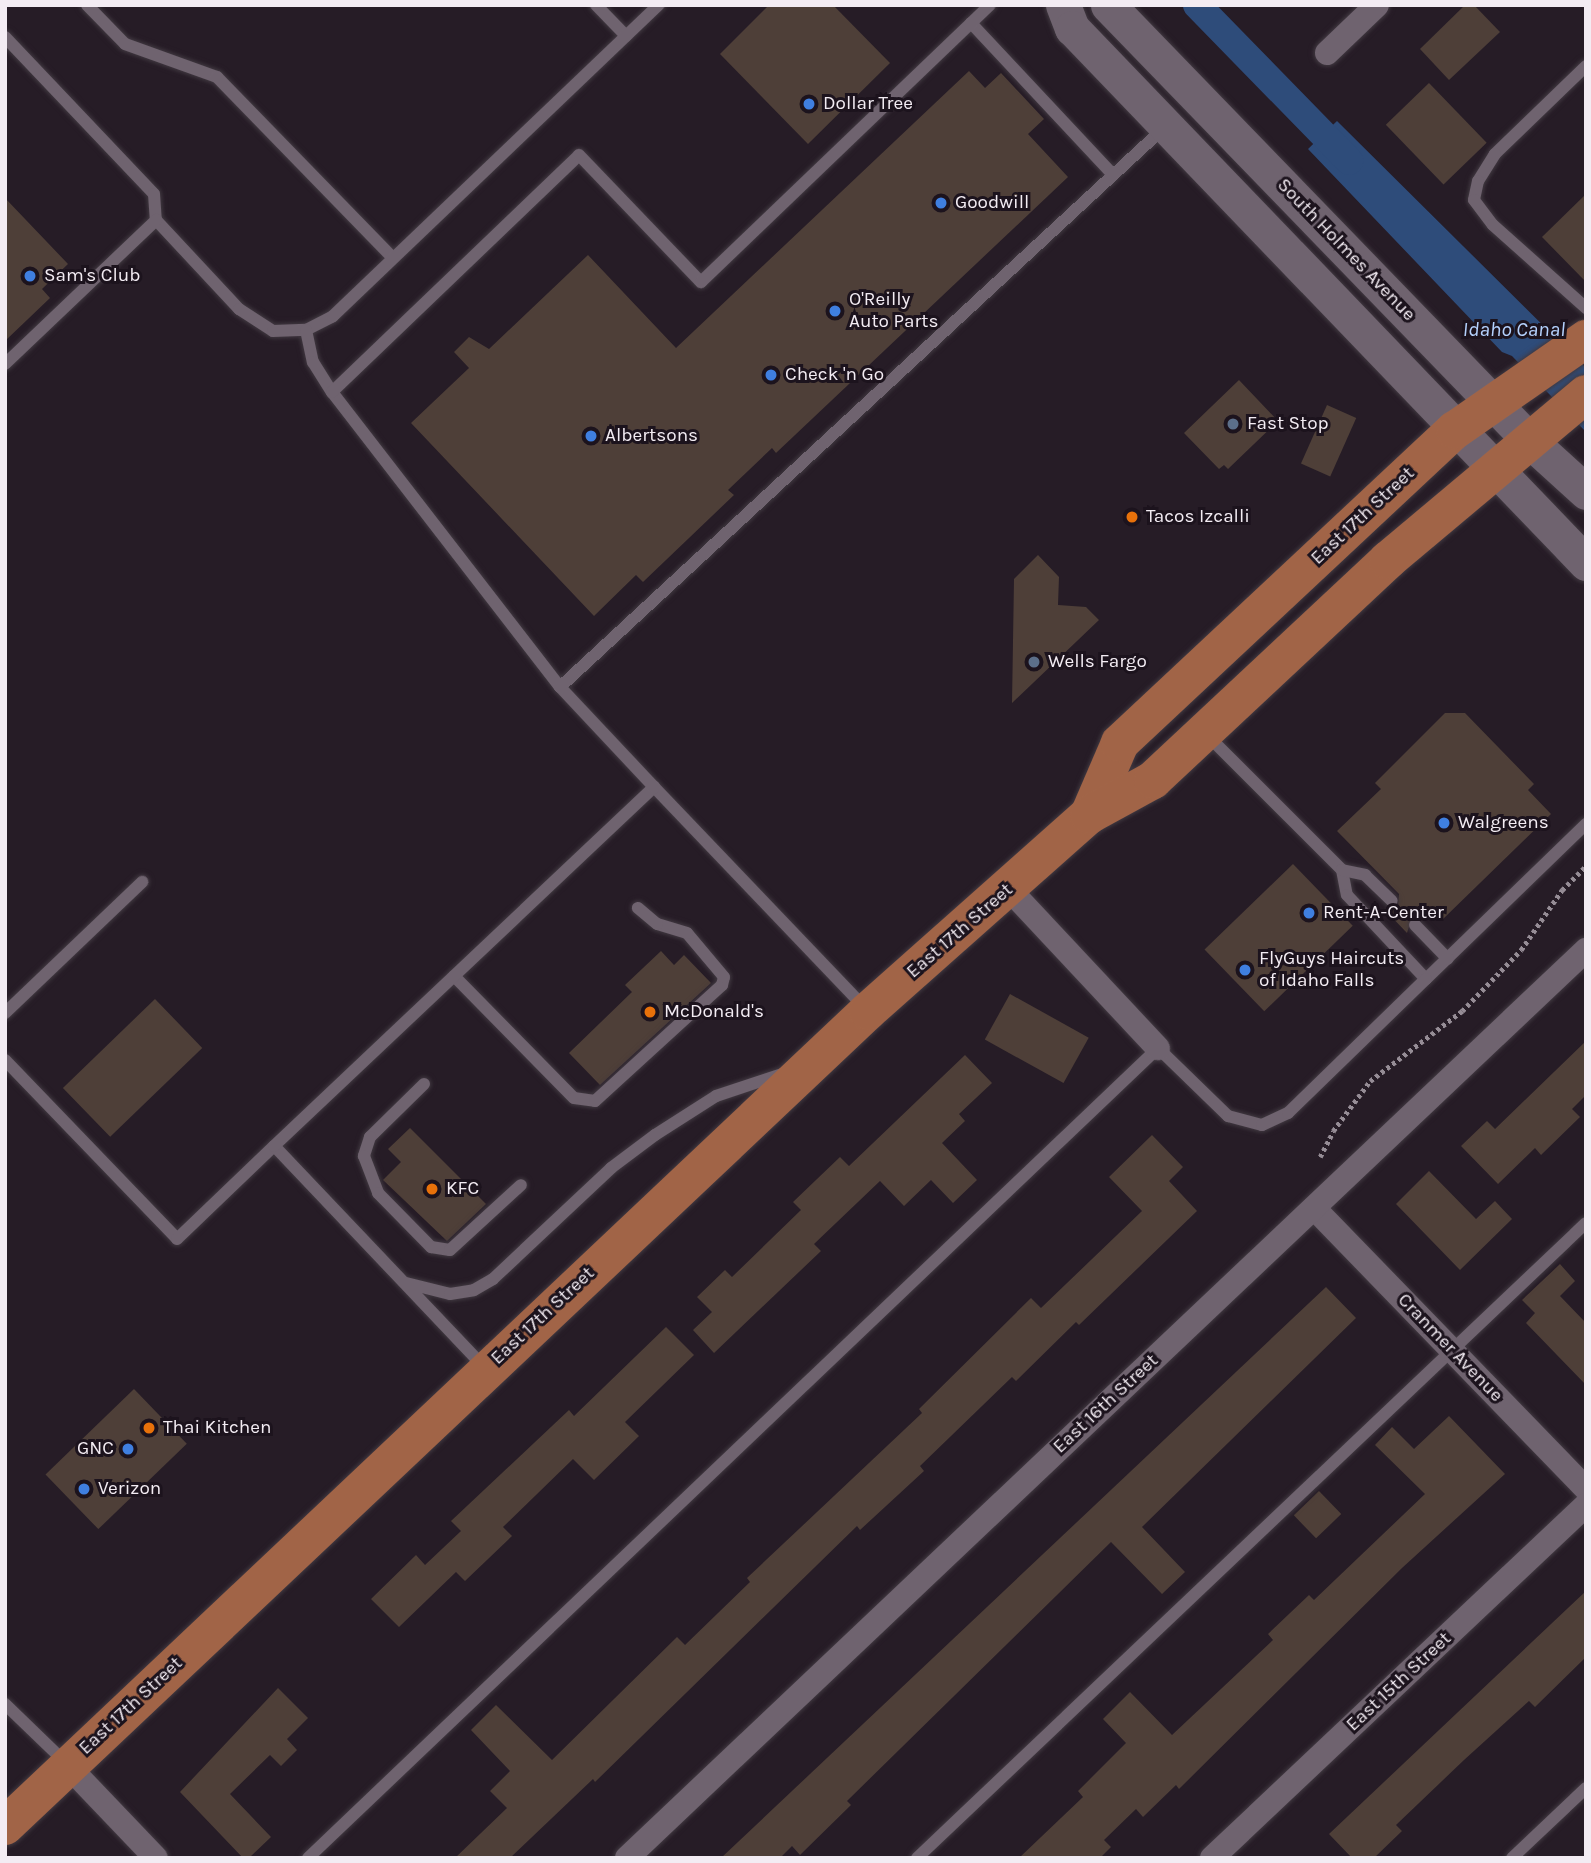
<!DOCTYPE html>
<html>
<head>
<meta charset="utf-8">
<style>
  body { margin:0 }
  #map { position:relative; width:1591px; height:1863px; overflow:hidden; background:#261c26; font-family:Karla,sans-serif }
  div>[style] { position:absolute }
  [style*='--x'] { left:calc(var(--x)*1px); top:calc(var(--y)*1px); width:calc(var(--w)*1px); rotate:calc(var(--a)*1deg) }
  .water>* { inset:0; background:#2e4c7a }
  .canal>* { height:28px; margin:-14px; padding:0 14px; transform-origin:14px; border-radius:14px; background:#2e4c7a }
  .building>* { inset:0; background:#4e3f38; transform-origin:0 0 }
  .path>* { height:4.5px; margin-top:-2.25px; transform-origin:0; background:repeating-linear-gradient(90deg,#968d96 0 3.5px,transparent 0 7px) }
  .roads { filter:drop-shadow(0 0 2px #413941) drop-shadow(0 0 2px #413941) }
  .service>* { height:12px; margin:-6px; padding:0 6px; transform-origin:6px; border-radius:6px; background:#6f636f }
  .minor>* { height:24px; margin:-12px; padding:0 12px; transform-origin:12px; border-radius:12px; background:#6f636f }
  .secondary>* { height:35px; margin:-17.5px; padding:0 17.5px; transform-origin:17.5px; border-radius:17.5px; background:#6f636f }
  .primary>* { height:38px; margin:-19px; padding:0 19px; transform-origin:19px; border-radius:19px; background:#a16447 }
  .dots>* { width:19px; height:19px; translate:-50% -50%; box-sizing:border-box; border:4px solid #1c131d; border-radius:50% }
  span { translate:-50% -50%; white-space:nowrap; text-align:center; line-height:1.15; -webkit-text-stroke:6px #1c131d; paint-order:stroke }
  .poi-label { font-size:19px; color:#f3ecf3 }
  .left { translate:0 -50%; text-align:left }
  .right { translate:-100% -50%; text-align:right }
  .street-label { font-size:19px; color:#f3ecf3 }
  .water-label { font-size:21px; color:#b4d1fd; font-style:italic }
  .frame { position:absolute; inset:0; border:7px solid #f3ecf3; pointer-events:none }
</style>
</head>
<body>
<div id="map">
  <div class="water">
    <i style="clip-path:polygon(1337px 121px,1586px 368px,1586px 432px,1512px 356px,1502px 352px,1308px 149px)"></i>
  </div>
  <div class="canal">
    <i style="--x:1197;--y:5;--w:218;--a:45.7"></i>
  </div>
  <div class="building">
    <i style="clip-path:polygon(769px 5px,833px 5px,890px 63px,808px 144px,720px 54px)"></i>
    <i style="clip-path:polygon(1465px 5px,1474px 5px,1500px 32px,1449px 80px,1420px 49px)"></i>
    <i style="clip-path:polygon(969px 71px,985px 88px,1001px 73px,1044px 119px,1028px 134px,1068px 177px,776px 453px,772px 448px,728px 490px,734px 495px,643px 582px,636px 575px,594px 616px,411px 423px,469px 368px,454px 352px,469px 337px,489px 349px,588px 255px,676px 348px)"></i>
    <i style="left:1429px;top:83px;width:83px;height:60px;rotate:46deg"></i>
    <i style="clip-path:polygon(1586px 194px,1586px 282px,1542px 237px)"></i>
    <i style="clip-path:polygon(5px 198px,68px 264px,42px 289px,50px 298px,5px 341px)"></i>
    <i style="clip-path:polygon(1239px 380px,1278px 421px,1228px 469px,1224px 465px,1219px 469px,1184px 433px)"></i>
    <i style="left:1327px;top:405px;width:32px;height:64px;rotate:24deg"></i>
    <i style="clip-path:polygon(1038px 555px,1059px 577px,1058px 605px,1086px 607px,1099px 620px,1012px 703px,1014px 579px)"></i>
    <i style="clip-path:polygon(1445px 713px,1465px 713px,1534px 784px,1528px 790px,1551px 814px,1442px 920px,1412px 917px,1407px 933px,1384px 909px,1398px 907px,1399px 894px,1337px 831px,1381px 789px,1375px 783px)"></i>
    <i style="left:1293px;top:864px;width:86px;height:123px;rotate:46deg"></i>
    <i style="clip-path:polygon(661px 951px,674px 965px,684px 955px,711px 983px,600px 1085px,569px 1053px,632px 992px,625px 985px)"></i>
    <i style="left:1010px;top:994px;width:90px;height:52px;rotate:29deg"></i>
    <i style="left:155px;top:999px;width:68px;height:128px;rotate:46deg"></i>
    <i style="clip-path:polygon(1586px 1041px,1586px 1095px,1572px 1109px,1580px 1117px,1541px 1155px,1535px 1148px,1498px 1184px,1461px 1146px,1487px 1121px,1495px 1129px)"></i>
    <i style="clip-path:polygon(965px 1055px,992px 1083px,959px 1114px,965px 1121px,942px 1143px,977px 1180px,953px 1203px,931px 1180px,904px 1206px,880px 1181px,814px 1244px,821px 1251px,714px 1353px,693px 1330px,712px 1312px,697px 1297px,725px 1270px,732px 1277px,801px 1210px,793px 1202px,840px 1157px,849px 1166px)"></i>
    <i style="clip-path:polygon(410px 1128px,486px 1204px,447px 1241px,383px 1180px,401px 1162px,388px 1149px)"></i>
    <i style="clip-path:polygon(1152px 1135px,1183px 1167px,1169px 1181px,1197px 1211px,1079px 1325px,1076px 1322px,1016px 1381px,1012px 1377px,920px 1466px,924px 1471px,860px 1530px,857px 1526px,595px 1782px,593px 1779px,510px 1858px,455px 1858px,507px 1808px,490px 1791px,510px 1771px,471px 1730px,496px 1705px,552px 1760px,677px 1637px,685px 1645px,750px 1582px,747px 1578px,922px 1413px,919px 1409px,1031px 1298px,1041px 1308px,1142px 1211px,1109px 1177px)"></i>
    <i style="clip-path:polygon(1429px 1171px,1476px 1219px,1495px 1201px,1512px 1219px,1460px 1270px,1396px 1204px)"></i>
    <i style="clip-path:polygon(1560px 1264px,1575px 1281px,1560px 1296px,1586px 1323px,1586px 1385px,1526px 1323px,1535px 1313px,1522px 1300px)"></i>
    <i style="clip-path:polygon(1326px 1287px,1356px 1318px,1142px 1527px,1185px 1572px,1162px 1594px,1111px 1542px,847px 1801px,851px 1805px,800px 1855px,792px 1846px,780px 1858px,721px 1858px)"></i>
    <i style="clip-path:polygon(666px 1327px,694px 1355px,625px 1422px,639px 1436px,594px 1480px,573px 1459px,503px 1527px,512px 1536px,465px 1581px,456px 1572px,399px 1627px,371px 1599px,416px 1555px,425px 1565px,461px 1531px,451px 1521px,569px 1410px,574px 1416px)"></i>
    <i style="left:134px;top:1389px;width:76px;height:123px;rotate:46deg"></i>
    <i style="clip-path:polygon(1449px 1416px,1505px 1474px,1402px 1568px,1179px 1789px,1176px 1785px,1143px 1817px,1136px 1809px,1104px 1840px,1111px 1847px,1100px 1858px,1019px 1858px,1083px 1797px,1078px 1791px,1126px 1743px,1103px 1719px,1130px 1692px,1172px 1735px,1273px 1640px,1268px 1634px,1309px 1595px,1314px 1600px,1425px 1494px,1375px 1445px,1392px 1427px,1414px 1449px)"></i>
    <i style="left:1319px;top:1491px;width:32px;height:35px;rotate:46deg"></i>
    <i style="clip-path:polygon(1586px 1591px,1586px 1657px,1535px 1707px,1529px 1701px,1464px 1760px,1396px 1825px,1402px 1831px,1374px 1858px,1352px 1858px,1329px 1834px)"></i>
    <i style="clip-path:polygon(278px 1688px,308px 1718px,287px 1739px,297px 1750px,281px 1766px,270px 1755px,230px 1794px,271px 1837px,249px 1858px,243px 1858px,180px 1792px)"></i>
  </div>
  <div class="path">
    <i style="--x:1320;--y:1157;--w:29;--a:-63"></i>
    <i style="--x:1333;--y:1131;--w:62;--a:-53.5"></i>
    <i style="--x:1370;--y:1081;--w:116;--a:-37.3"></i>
    <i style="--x:1462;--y:1011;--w:85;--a:-46"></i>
    <i style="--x:1521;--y:950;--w:73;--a:-55.7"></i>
    <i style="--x:1562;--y:890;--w:34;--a:-45"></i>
  </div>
  <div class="roads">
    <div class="service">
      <i style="--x:87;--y:5;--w:54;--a:45.7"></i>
      <i style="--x:125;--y:44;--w:98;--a:19.7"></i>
      <i style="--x:217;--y:77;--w:252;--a:45.8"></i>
      <i style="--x:596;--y:5;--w:43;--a:45.9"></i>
      <i style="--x:971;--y:23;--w:208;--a:46.9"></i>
      <i style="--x:5;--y:37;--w:216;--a:46.5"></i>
      <i style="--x:154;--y:194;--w:26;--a:86"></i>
      <i style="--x:156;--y:220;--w:122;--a:47"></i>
      <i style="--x:239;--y:309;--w:40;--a:32.9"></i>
      <i style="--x:273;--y:331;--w:33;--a:-2"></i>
      <i style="--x:306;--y:330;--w:30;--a:-27"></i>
      <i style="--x:333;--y:316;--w:451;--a:-43.7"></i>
      <i style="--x:1586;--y:66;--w:127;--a:136"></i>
      <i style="--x:1495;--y:154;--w:32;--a:122"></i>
      <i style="--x:1478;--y:181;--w:19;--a:102"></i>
      <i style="--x:1474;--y:200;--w:31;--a:53"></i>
      <i style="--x:1493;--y:225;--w:125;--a:41.7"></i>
      <i style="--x:306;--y:330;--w:33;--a:78"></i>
      <i style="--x:313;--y:362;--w:36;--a:58"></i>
      <i style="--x:332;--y:392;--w:373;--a:52.3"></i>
      <i style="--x:5;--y:364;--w:209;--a:-43.6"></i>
      <i style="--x:332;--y:392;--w:342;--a:-43.8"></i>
      <i style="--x:579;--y:155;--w:176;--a:46.2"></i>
      <i style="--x:701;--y:282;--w:400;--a:-43.8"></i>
      <i style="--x:1207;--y:735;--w:191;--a:45"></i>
      <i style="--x:1342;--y:870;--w:25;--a:79"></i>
      <i style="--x:1347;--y:895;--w:115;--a:46.8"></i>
      <i style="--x:1426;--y:979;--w:223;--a:-44.1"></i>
      <i style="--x:654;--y:787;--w:307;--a:46.3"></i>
      <i style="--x:1342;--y:870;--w:24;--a:12"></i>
      <i style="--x:1365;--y:875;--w:37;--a:44"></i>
      <i style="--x:1415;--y:925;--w:47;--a:45.9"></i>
      <i style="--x:454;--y:976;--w:171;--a:45.5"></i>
      <i style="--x:574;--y:1098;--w:21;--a:8"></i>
      <i style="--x:595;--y:1101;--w:172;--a:-42.4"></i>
      <i style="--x:722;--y:985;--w:8;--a:-76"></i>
      <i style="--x:724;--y:977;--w:57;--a:-130.1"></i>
      <i style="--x:687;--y:933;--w:31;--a:-163"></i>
      <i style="--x:657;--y:924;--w:25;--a:-140"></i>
      <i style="--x:5;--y:1013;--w:190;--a:-43.7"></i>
      <i style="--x:5;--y:1060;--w:248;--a:46.1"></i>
      <i style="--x:177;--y:1239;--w:134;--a:-43.8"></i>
      <i style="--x:424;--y:1084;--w:76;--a:135.5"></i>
      <i style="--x:370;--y:1137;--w:20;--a:108"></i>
      <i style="--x:364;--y:1156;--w:40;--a:69"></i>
      <i style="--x:378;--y:1193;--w:76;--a:45.5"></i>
      <i style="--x:431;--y:1247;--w:19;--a:9"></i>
      <i style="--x:450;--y:1250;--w:96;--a:-42.5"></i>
      <i style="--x:406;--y:1283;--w:45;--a:14"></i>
      <i style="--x:450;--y:1294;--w:24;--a:-9"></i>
      <i style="--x:474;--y:1290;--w:22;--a:-30"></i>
      <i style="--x:493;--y:1279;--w:162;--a:-43.2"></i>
      <i style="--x:611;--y:1168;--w:55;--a:-36.9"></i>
      <i style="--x:655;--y:1135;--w:72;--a:-32.6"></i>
      <i style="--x:716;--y:1096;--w:70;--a:-18.4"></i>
      <i style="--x:485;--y:1368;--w:306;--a:-133.5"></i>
      <i style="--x:274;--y:1146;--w:523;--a:-43.37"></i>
      <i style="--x:654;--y:787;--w:137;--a:-133.2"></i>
      <i style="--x:560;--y:687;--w:824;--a:-42.79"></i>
      <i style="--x:5;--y:1704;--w:85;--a:44"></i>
      <i style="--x:308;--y:1858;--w:1174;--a:-43.62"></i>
      <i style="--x:1158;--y:1048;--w:98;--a:44.2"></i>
      <i style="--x:1228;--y:1116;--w:35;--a:15"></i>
      <i style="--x:1262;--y:1125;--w:29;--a:-25"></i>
      <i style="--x:1288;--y:1113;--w:192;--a:-44.2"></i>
      <i style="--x:917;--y:1858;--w:922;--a:-43.51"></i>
      <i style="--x:1512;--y:1858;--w:102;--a:-43.4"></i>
    </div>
    <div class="minor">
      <i style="--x:1327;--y:53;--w:69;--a:-43.8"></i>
      <i style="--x:1009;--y:889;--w:218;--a:46.9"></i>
      <i style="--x:1314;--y:1208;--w:391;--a:45.9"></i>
      <i style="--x:68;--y:1766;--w:127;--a:46.3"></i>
      <i style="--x:627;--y:1858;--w:1321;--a:-43.44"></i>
      <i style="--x:1212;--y:1858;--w:514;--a:-43.35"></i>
    </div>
    <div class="secondary">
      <i style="--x:1063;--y:5;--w:25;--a:69"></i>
      <i style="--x:1072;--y:28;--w:742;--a:46.15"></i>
      <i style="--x:1108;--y:5;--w:607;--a:45.93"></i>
      <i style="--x:1530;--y:441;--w:76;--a:42.3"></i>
    </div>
    <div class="primary">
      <i style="--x:1089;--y:815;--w:78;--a:-66.7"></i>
      <i style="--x:1120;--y:743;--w:458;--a:-43.1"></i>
      <i style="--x:1455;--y:430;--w:160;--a:-34.8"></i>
      <i style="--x:5;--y:1826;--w:1187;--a:-43.36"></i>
      <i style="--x:868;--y:1011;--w:295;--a:-41.6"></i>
      <i style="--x:1089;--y:815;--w:73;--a:-28.7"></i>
      <i style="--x:1153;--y:780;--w:322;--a:-43.1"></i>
      <i style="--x:1388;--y:560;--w:258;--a:-40"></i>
    </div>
  </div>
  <div class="dots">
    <i style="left:809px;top:104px;background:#3f7fe0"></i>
    <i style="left:941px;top:203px;background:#3f7fe0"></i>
    <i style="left:30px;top:276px;background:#3f7fe0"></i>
    <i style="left:835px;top:311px;background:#3f7fe0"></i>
    <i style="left:771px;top:375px;background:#3f7fe0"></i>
    <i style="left:1233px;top:424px;background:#5c6f8a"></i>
    <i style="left:591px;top:436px;background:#3f7fe0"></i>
    <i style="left:1132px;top:517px;background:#e8710a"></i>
    <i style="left:1034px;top:662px;background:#5c6f8a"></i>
    <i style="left:1444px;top:823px;background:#3f7fe0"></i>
    <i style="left:1309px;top:913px;background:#3f7fe0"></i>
    <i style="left:1245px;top:970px;background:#3f7fe0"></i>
    <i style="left:650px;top:1012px;background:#e8710a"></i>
    <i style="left:432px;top:1189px;background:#e8710a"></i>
    <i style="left:149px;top:1428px;background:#e8710a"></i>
    <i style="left:128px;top:1449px;background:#3f7fe0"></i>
    <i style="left:84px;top:1489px;background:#3f7fe0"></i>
  </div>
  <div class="poi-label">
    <span class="left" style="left:823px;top:104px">Dollar Tree</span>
    <span class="left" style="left:955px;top:203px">Goodwill</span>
    <span class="left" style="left:44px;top:276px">Sam's Club</span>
    <span class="left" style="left:849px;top:311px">O'Reilly<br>Auto Parts</span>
    <span class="left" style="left:785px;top:375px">Check 'n Go</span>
    <span class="left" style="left:1247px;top:424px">Fast Stop</span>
    <span class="left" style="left:605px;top:436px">Albertsons</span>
    <span class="left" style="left:1146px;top:517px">Tacos Izcalli</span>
    <span class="left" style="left:1048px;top:662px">Wells Fargo</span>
    <span class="left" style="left:1458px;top:823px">Walgreens</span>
    <span class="left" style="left:1323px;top:913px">Rent-A-Center</span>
    <span class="left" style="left:1259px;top:970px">FlyGuys Haircuts<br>of Idaho Falls</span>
    <span class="left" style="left:664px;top:1012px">McDonald's</span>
    <span class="left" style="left:446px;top:1189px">KFC</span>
    <span class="left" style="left:163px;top:1428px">Thai Kitchen</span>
    <span class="right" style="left:114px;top:1449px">GNC</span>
    <span class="left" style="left:98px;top:1489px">Verizon</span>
  </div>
  <div class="street-label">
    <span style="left:1346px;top:250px;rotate:46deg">South Holmes Avenue</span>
    <span style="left:1363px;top:516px;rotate:-43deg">East 17th Street</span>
    <span style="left:960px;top:931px;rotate:-41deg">East 17th Street</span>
    <span style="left:543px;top:1316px;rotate:-43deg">East 17th Street</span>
    <span style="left:1450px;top:1348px;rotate:46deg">Cranmer Avenue</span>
    <span style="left:1106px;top:1404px;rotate:-43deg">East 16th Street</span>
    <span style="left:1399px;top:1682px;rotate:-43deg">East 15th Street</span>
    <span style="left:131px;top:1706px;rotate:-43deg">East 17th Street</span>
  </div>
  <div class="water-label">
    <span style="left:1514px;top:329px">Idaho Canal</span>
  </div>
  <div class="frame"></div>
</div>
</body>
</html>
